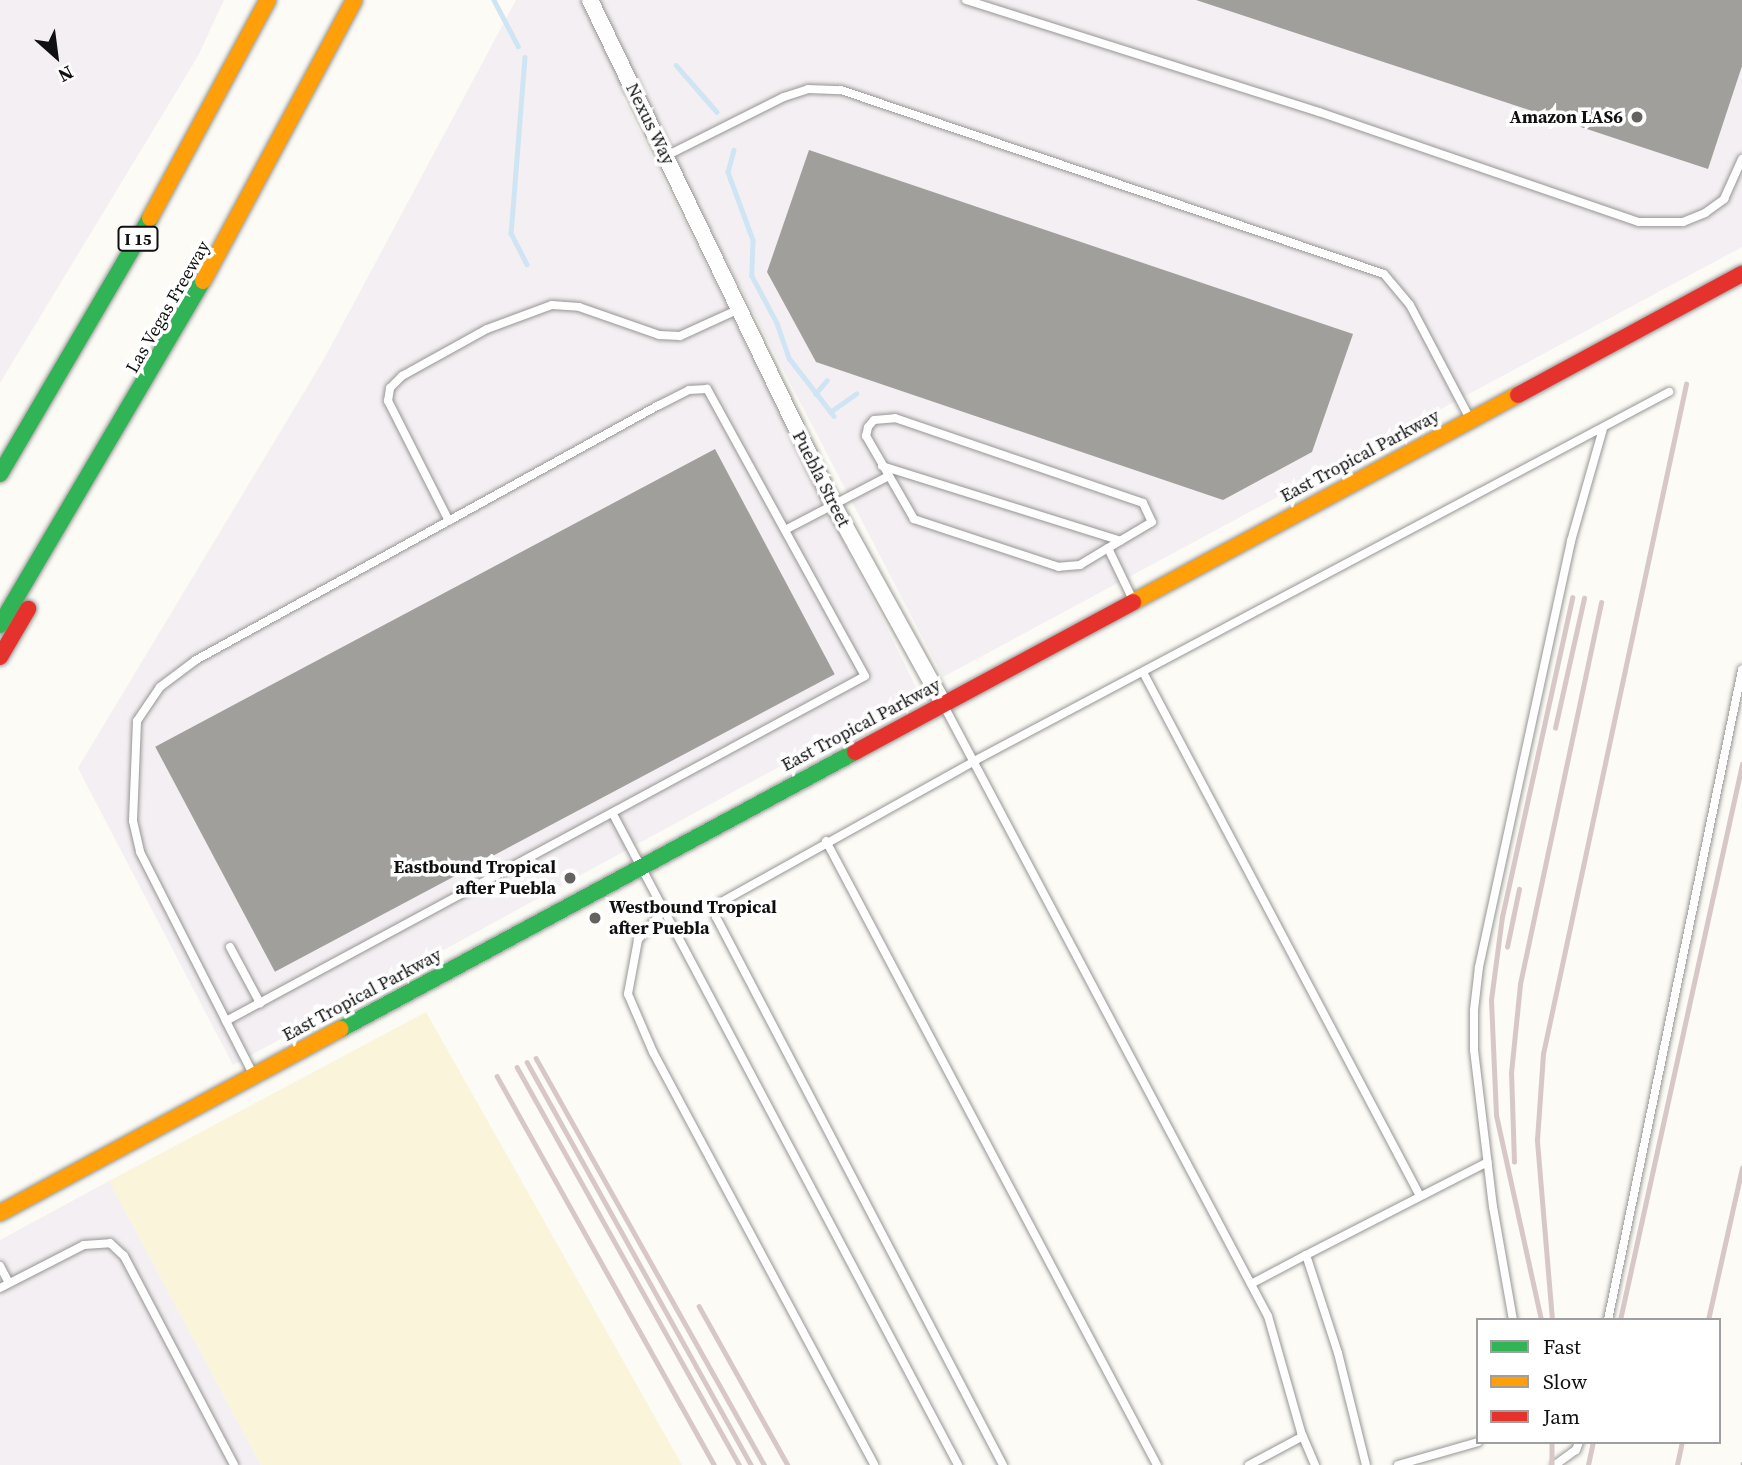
<!DOCTYPE html>
<html>
<head>
<meta charset="utf-8">
<style>
  body { margin:0 }
  #map { position:relative; width:1742px; height:1465px; overflow:hidden; background:#fcfbf6; font-family:"Source Serif 4",serif }
  div>[style] { position:absolute }
  [style*='--x'] { left:calc(var(--x)*1px); top:calc(var(--y)*1px); width:calc(var(--w)*1px); rotate:calc(var(--a)*1deg) }
  .industrial>* { inset:0; background:#f4eff2 }
  .sand>* { inset:0; background:#f9f4da }
  .stream>* { height:4.5px; margin:-2.25px; padding:0 2.25px; transform-origin:2.25px; border-radius:2.25px; background:#cfe5f4 }
  .building>* { inset:0; background:#a09f9b; transform-origin:0 0 }
  .path>* { height:2.5px; margin-top:-1.25px; transform-origin:0; background:repeating-linear-gradient(90deg,#b9b9b8 0 7px,transparent 0 10.5px) }
  .roads { filter:drop-shadow(0 0 2px #969694) drop-shadow(0 0 2px #969694) }
  .lane>* { height:8px; margin:-4px; padding:0 4px; transform-origin:4px; border-radius:4px; background:#fffefe }
  .street>* { height:16px; margin:-8px; padding:0 8px; transform-origin:8px; border-radius:8px; background:#fffefe }
  .fast>* { height:16px; margin:-8px; padding:0 8px; transform-origin:8px; border-radius:8px; background:#30b455 }
  .slow>* { height:16px; margin:-8px; padding:0 8px; transform-origin:8px; border-radius:8px; background:#ff9f0a }
  .jam>* { height:16px; margin:-8px; padding:0 8px; transform-origin:8px; border-radius:8px; background:#e5322d }
  .rail>* { height:4.5px; margin:-2.25px; padding:0 2.25px; transform-origin:2.25px; border-radius:2.25px; background:#d7c7c6 }
  .dots>* { width:19px; height:19px; translate:-50% -50%; box-sizing:border-box; border:4px solid #fff; border-radius:50% }
  span { translate:-50% -50%; white-space:nowrap; text-align:center; line-height:1.15; -webkit-text-stroke:7px #fff; paint-order:stroke }
  .shield-label span { padding:2px 5px; background:#fff; border:2px solid; border-radius:5px; -webkit-text-stroke-width:0 }
  .shield-label { font-size:16px; color:#101010; font-weight:700 }
  .poi-label { font-size:18px; color:#101010; font-weight:700 }
  .right { translate:-100% -50%; text-align:right }
  .left { translate:0 -50%; text-align:left }
  .street-label { font-size:18px; color:#101010 }
  .legend { position:absolute; left:1476px; top:1318px; width:245px; height:126px; box-sizing:border-box; background:#fff; border:2px solid #9f9f9f; margin:0; padding:9px 12px; list-style:none; font-size:21px; color:#101010 }
  .legend li { display:flex; align-items:center; gap:14px; height:35px }
  .legend b { width:35px; border:2px solid #9f9f9f }
  .north { position:absolute; left:21px; top:21px; width:70px; height:70px; -webkit-text-stroke:5px #fff; paint-order:stroke; rotate:152deg; font-size:19px; font-weight:700; line-height:28px; text-align:center; color:#101010 }
  .north::after { content:''; display:block; margin:auto; width:24px; height:32px; background:#101010; clip-path:polygon(50% 0,100% 100%,50% 72%,0 100%) }
</style>
</head>
<body>
<div id="map">
  <div class="industrial">
    <i style="clip-path:polygon(0 0,224px 0,198px 56px,0 383px)"></i>
    <i style="clip-path:polygon(516px 0,1742px 0,1742px 247px,943px 677px,645px 104px,622px 96px,918px 691px,233px 1065px,78px 768px,324px 359px)"></i>
    <i style="clip-path:polygon(109px 1181px,261px 1465px,0 1465px,0 1240px)"></i>
  </div>
  <div class="sand">
    <i style="clip-path:polygon(426px 1012px,682px 1465px,261px 1465px,109px 1181px)"></i>
  </div>
  <div class="stream">
    <i style="--x:494;--y:0;--w:52;--a:62.4"></i>
    <i style="--x:525;--y:57;--w:177;--a:94.5"></i>
    <i style="--x:511;--y:233;--w:35;--a:63"></i>
    <i style="--x:676;--y:65;--w:62;--a:48.9"></i>
    <i style="--x:734;--y:150;--w:23;--a:105"></i>
    <i style="--x:728;--y:172;--w:72;--a:69.8"></i>
    <i style="--x:753;--y:240;--w:36;--a:92"></i>
    <i style="--x:752;--y:276;--w:53;--a:62"></i>
    <i style="--x:777;--y:323;--w:37;--a:71"></i>
    <i style="--x:789;--y:358;--w:73;--a:52.2"></i>
    <i style="--x:815;--y:394;--w:18;--a:-49"></i>
    <i style="--x:830;--y:412;--w:32;--a:-35"></i>
  </div>
  <div class="building">
    <i style="clip-path:polygon(1196px 0,1742px 0,1742px 66px,1708px 169px)"></i>
    <i style="clip-path:polygon(809px 150px,1353px 334px,1312px 452px,1223px 500px,816px 362px,767px 272px)"></i>
    <i style="left:715px;top:449px;width:255px;height:634px;rotate:62deg"></i>
  </div>
  <div class="path">
    <i style="--x:1742;--y:1465;--w:3;--a:-90"></i>
  </div>
  <div class="roads">
    <div class="lane">
      <i style="--x:966;--y:0;--w:370;--a:17.6"></i>
      <i style="--x:1319;--y:112;--w:338;--a:19"></i>
      <i style="--x:1639;--y:222;--w:44;--a:0"></i>
      <i style="--x:1683;--y:222;--w:24;--a:-22"></i>
      <i style="--x:1705;--y:213;--w:24;--a:-36"></i>
      <i style="--x:1724;--y:199;--w:44;--a:-65.8"></i>
      <i style="--x:666;--y:156;--w:132;--a:-26.6"></i>
      <i style="--x:784;--y:97;--w:25;--a:-18"></i>
      <i style="--x:808;--y:89;--w:33;--a:2"></i>
      <i style="--x:841;--y:90;--w:573;--a:18.72"></i>
      <i style="--x:1384;--y:274;--w:40;--a:50"></i>
      <i style="--x:1410;--y:305;--w:129;--a:62.2"></i>
      <i style="--x:882;--y:466;--w:250;--a:17.4"></i>
      <i style="--x:449;--y:521;--w:135;--a:-116.9"></i>
      <i style="--x:388;--y:401;--w:13;--a:-81"></i>
      <i style="--x:390;--y:388;--w:17;--a:-45"></i>
      <i style="--x:402;--y:376;--w:97;--a:-28.9"></i>
      <i style="--x:487;--y:329;--w:69;--a:-20.3"></i>
      <i style="--x:552;--y:305;--w:27;--a:4"></i>
      <i style="--x:579;--y:307;--w:85;--a:19.3"></i>
      <i style="--x:659;--y:335;--w:21;--a:3"></i>
      <i style="--x:680;--y:336;--w:63;--a:-24.5"></i>
      <i style="--x:785;--y:530;--w:115;--a:-27.5"></i>
      <i style="--x:1108;--y:548;--w:33;--a:149"></i>
      <i style="--x:1080;--y:565;--w:21;--a:175"></i>
      <i style="--x:1059;--y:567;--w:153;--a:-161.7"></i>
      <i style="--x:914;--y:519;--w:96;--a:-120"></i>
      <i style="--x:866;--y:436;--w:9;--a:-77"></i>
      <i style="--x:868;--y:427;--w:9;--a:-49"></i>
      <i style="--x:874;--y:420;--w:21;--a:-5"></i>
      <i style="--x:895;--y:418;--w:262;--a:18.9"></i>
      <i style="--x:1143;--y:503;--w:21;--a:65"></i>
      <i style="--x:1152;--y:522;--w:51;--a:149.4"></i>
      <i style="--x:1108;--y:548;--w:58;--a:64.3"></i>
      <i style="--x:1144;--y:674;--w:590;--a:62.13"></i>
      <i style="--x:944;--y:706;--w:691;--a:62.03"></i>
      <i style="--x:1268;--y:1316;--w:121;--a:74.1"></i>
      <i style="--x:1301;--y:1432;--w:36;--a:67"></i>
      <i style="--x:614;--y:816;--w:735;--a:62.07"></i>
      <i style="--x:826;--y:841;--w:706;--a:62.06"></i>
      <i style="--x:664;--y:910;--w:40;--a:131"></i>
      <i style="--x:638;--y:940;--w:55;--a:100.5"></i>
      <i style="--x:628;--y:994;--w:63;--a:66.7"></i>
      <i style="--x:653;--y:1052;--w:468;--a:61.8"></i>
      <i style="--x:230;--y:947;--w:64;--a:61.8"></i>
      <i style="--x:226;--y:1021;--w:726;--a:-28.36"></i>
      <i style="--x:865;--y:676;--w:328;--a:-118.8"></i>
      <i style="--x:707;--y:389;--w:18;--a:177"></i>
      <i style="--x:689;--y:390;--w:34;--a:153"></i>
      <i style="--x:659;--y:405;--w:529;--a:151.16"></i>
      <i style="--x:196;--y:660;--w:45;--a:143.1"></i>
      <i style="--x:160;--y:687;--w:41;--a:124.1"></i>
      <i style="--x:137;--y:721;--w:100;--a:92.3"></i>
      <i style="--x:133;--y:821;--w:32;--a:77"></i>
      <i style="--x:140;--y:852;--w:190;--a:63"></i>
      <i style="--x:226;--y:1021;--w:62;--a:63"></i>
      <i style="--x:1306;--y:1255;--w:204;--a:-27.1"></i>
      <i style="--x:0;--y:1266;--w:19;--a:62"></i>
      <i style="--x:1251;--y:1284;--w:62;--a:-27.8"></i>
      <i style="--x:1306;--y:1255;--w:103;--a:71.9"></i>
      <i style="--x:1338;--y:1353;--w:115;--a:76"></i>
      <i style="--x:0;--y:1288;--w:94;--a:-27.1"></i>
      <i style="--x:84;--y:1245;--w:26;--a:-4"></i>
      <i style="--x:110;--y:1243;--w:19;--a:43"></i>
      <i style="--x:124;--y:1256;--w:236;--a:62.2"></i>
      <i style="--x:1513;--y:1320;--w:115;--a:-100"></i>
      <i style="--x:1493;--y:1207;--w:158;--a:-96.9"></i>
      <i style="--x:1474;--y:1050;--w:40;--a:-90"></i>
      <i style="--x:1474;--y:1010;--w:43;--a:-83.4"></i>
      <i style="--x:1479;--y:967;--w:436;--a:-77.8"></i>
      <i style="--x:1571;--y:541;--w:116;--a:-74.1"></i>
      <i style="--x:1608;--y:1320;--w:664;--a:-78.35"></i>
      <i style="--x:1003;--y:1465;--w:619;--a:-117.64"></i>
      <i style="--x:716;--y:917;--w:12;--a:-90"></i>
      <i style="--x:716;--y:905;--w:298;--a:-29.1"></i>
      <i style="--x:976;--y:760;--w:785;--a:-27.97"></i>
      <i style="--x:1249;--y:1465;--w:61;--a:-28.2"></i>
      <i style="--x:1398;--y:1465;--w:83;--a:-16"></i>
      <i style="--x:1555;--y:1465;--w:26;--a:-36"></i>
      <i style="--x:1576;--y:1450;--w:9;--a:-69"></i>
    </div>
    <div class="street">
      <i style="--x:590;--y:0;--w:560;--a:64.26"></i>
      <i style="--x:833;--y:504;--w:227;--a:61.1"></i>
    </div>
    <div class="fast">
      <i style="--x:0;--y:474;--w:297;--a:-59.6"></i>
      <i style="--x:0;--y:625;--w:399;--a:-59.5"></i>
      <i style="--x:341;--y:1029;--w:584;--a:-28.32"></i>
    </div>
    <div class="slow">
      <i style="--x:150;--y:218;--w:248;--a:-61.6"></i>
      <i style="--x:203;--y:281;--w:319;--a:-61.7"></i>
      <i style="--x:1133;--y:602;--w:437;--a:-28.3"></i>
      <i style="--x:0;--y:1213;--w:387;--a:-28.4"></i>
    </div>
    <div class="jam">
      <i style="--x:1518;--y:395;--w:255;--a:-28.4"></i>
      <i style="--x:0;--y:657;--w:56;--a:-59.7"></i>
      <i style="--x:855;--y:752;--w:316;--a:-28.3"></i>
    </div>
  </div>
  <div class="rail">
    <i style="--x:1555;--y:728;--w:133;--a:-77.4"></i>
    <i style="--x:1507;--y:947;--w:59;--a:-78.3"></i>
    <i style="--x:536;--y:1058;--w:467;--a:60.7"></i>
    <i style="--x:527;--y:1062;--w:461;--a:60.9"></i>
    <i style="--x:517;--y:1067;--w:456;--a:60.8"></i>
    <i style="--x:497;--y:1076;--w:445;--a:60.8"></i>
    <i style="--x:1514;--y:1162;--w:89;--a:-91.9"></i>
    <i style="--x:1511;--y:1073;--w:89;--a:-84.2"></i>
    <i style="--x:1520;--y:984;--w:390;--a:-78"></i>
    <i style="--x:699;--y:1306;--w:182;--a:60.8"></i>
    <i style="--x:1541;--y:1320;--w:210;--a:-102.4"></i>
    <i style="--x:1496;--y:1115;--w:115;--a:-92.5"></i>
    <i style="--x:1491;--y:1000;--w:84;--a:-82.5"></i>
    <i style="--x:1502;--y:917;--w:327;--a:-77.6"></i>
    <i style="--x:1552;--y:1320;--w:181;--a:-94.8"></i>
    <i style="--x:1537;--y:1140;--w:86;--a:-86"></i>
    <i style="--x:1543;--y:1054;--w:685;--a:-77.95"></i>
    <i style="--x:1620;--y:1320;--w:569;--a:-77.62"></i>
    <i style="--x:1708;--y:1320;--w:156;--a:-77.4"></i>
    <i style="--x:1552;--y:1442;--w:23;--a:90"></i>
    <i style="--x:1588;--y:1465;--w:24;--a:-78"></i>
    <i style="--x:1677;--y:1465;--w:24;--a:-78"></i>
  </div>
  <div class="dots">
    <i style="left:1637px;top:117px;background:#636260"></i>
    <i style="left:570px;top:878px;background:#636260"></i>
    <i style="left:595px;top:918px;background:#636260"></i>
  </div>
  <div class="shield-label">
    <span style="left:138px;top:239px">I 15</span>
  </div>
  <div class="poi-label">
    <span class="right" style="left:1623px;top:117px">Amazon LAS6</span>
    <span class="right" style="left:556px;top:878px">Eastbound Tropical<br>after Puebla</span>
    <span class="left" style="left:609px;top:918px">Westbound Tropical<br>after Puebla</span>
  </div>
  <div class="street-label">
    <span style="left:650px;top:124px;rotate:64deg">Nexus Way</span>
    <span style="left:168px;top:307px;rotate:-60deg">Las Vegas Freeway</span>
    <span style="left:1360px;top:456px;rotate:-28deg">East Tropical Parkway</span>
    <span style="left:821px;top:479px;rotate:63deg">Puebla Street</span>
    <span style="left:861px;top:725px;rotate:-28deg">East Tropical Parkway</span>
    <span style="left:362px;top:995px;rotate:-28deg">East Tropical Parkway</span>
  </div>
  <ul class="legend">
  <li><b style="height:9px;background:#30b455"></b>Fast</li>
  <li><b style="height:9px;background:#ff9f0a"></b>Slow</li>
  <li><b style="height:9px;background:#e5322d"></b>Jam</li>
  </ul>
  <div class="north">N</div>
</div>
</body>
</html>
